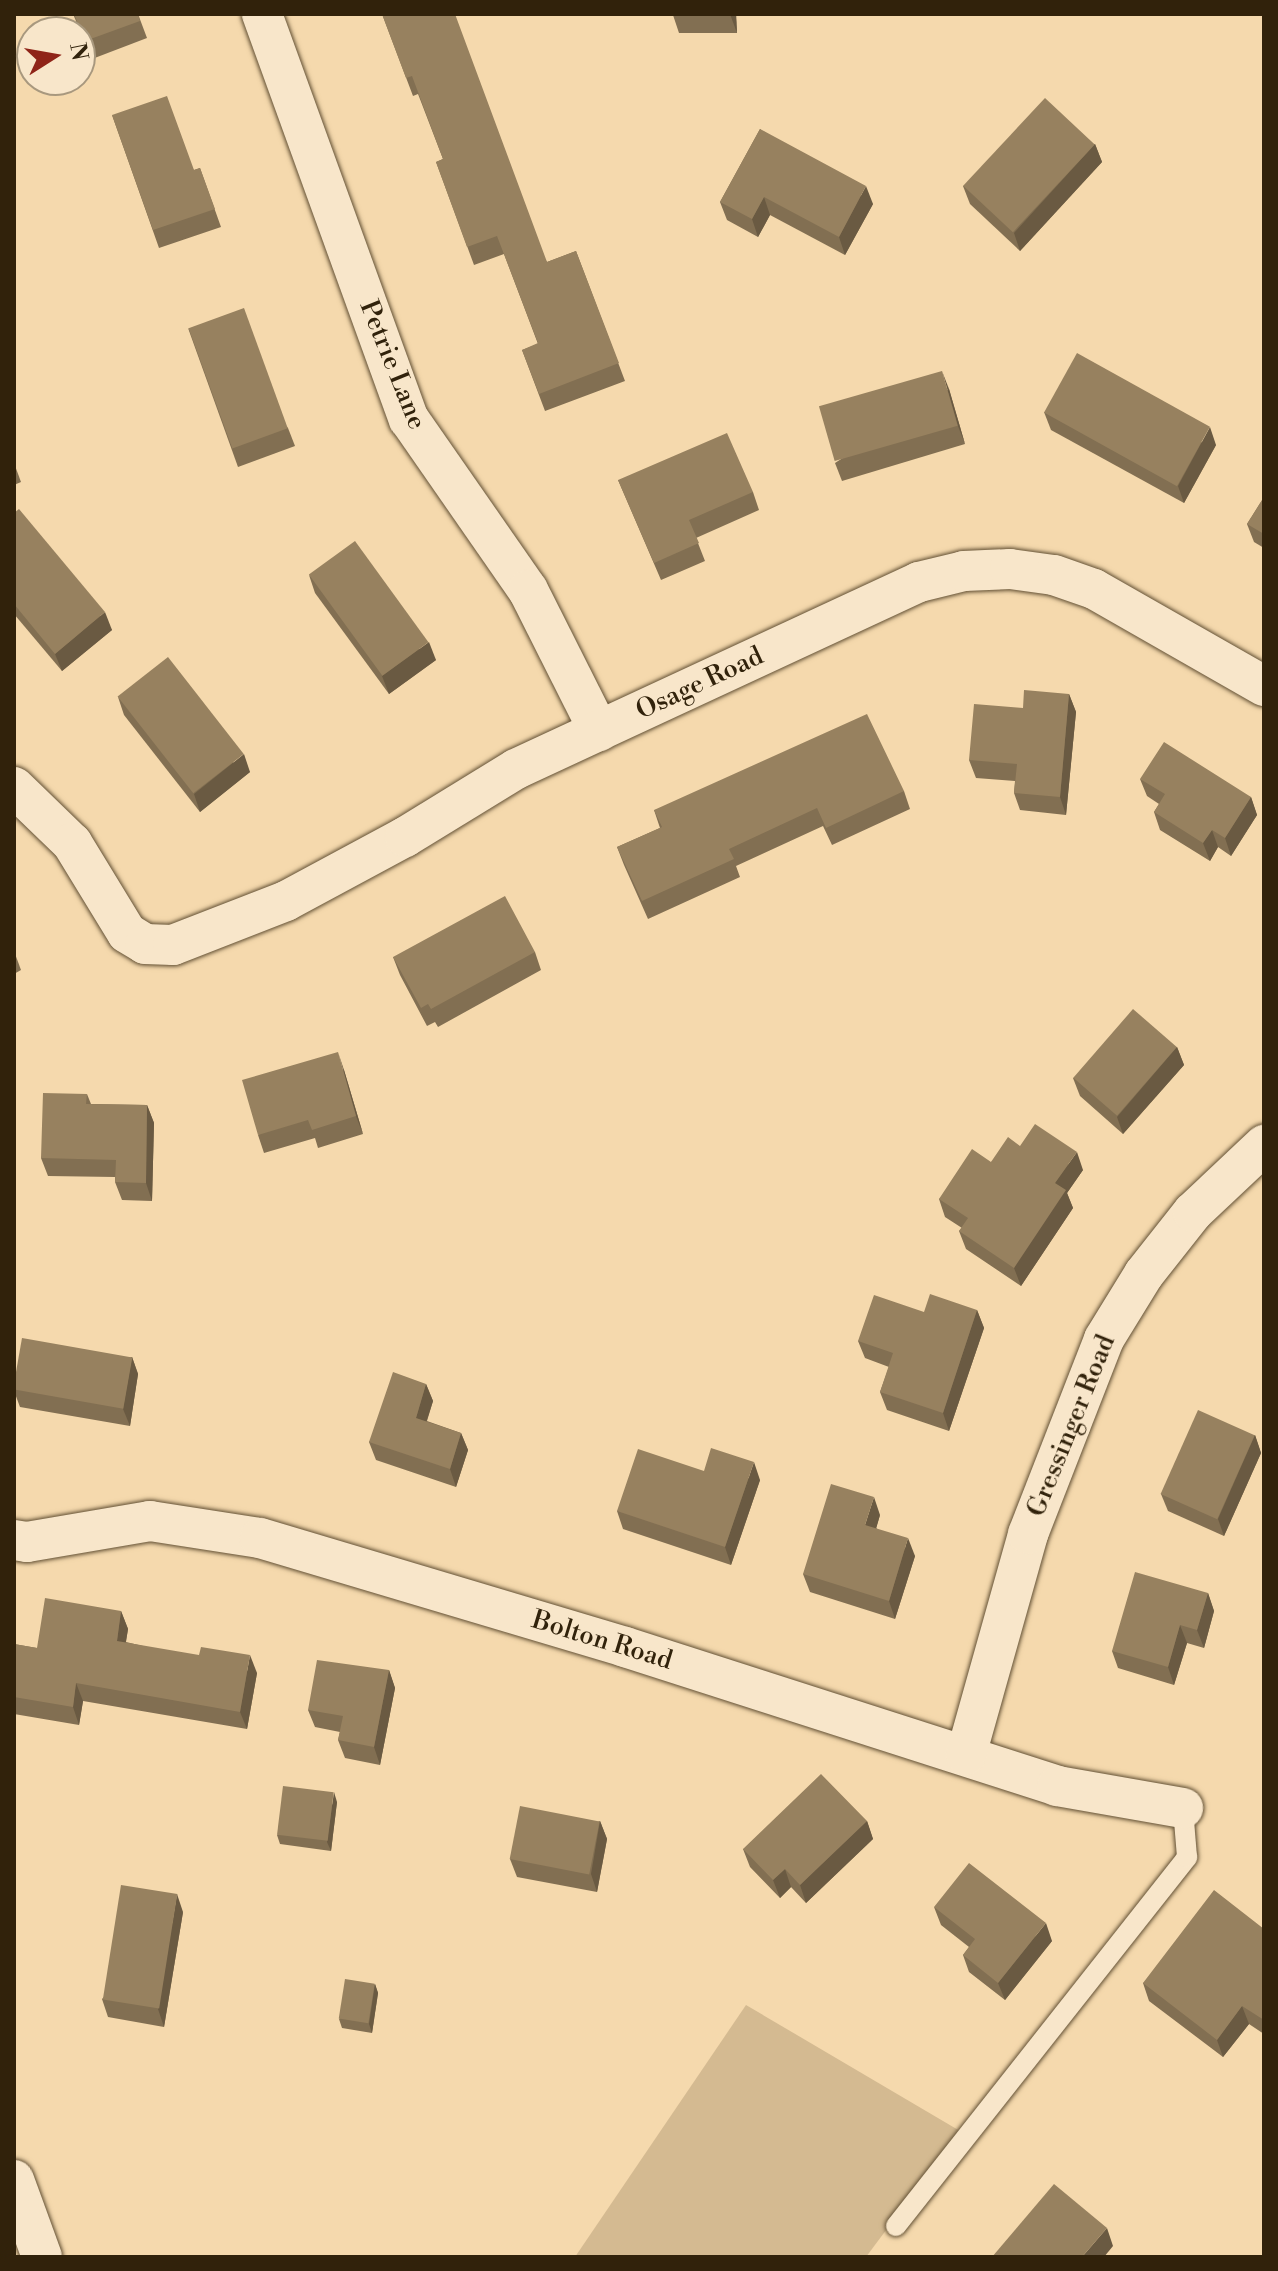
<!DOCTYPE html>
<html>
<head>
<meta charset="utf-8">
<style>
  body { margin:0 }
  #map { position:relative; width:1278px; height:2271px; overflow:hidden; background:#f5d9ad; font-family:"Libre Bodoni",serif }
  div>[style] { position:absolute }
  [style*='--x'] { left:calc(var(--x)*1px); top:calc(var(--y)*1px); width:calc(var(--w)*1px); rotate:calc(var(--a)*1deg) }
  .green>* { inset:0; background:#d4ba91 }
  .roads { filter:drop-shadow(0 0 2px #625034) drop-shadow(0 0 2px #625034) }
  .lane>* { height:20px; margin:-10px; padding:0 10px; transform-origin:10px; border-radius:10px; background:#f8e6ca }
  .street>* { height:40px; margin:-20px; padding:0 20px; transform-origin:20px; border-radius:20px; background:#f8e6ca }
  .wall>* { inset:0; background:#826f52 }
  .shaded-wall>* { inset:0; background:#6a5a42 }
  .building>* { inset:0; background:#97815f; transform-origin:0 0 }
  span { translate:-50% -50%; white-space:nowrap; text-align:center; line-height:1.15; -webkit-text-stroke:6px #f8e6ca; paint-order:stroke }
  .street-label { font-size:26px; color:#31220b }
  .frame { position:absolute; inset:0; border:16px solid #31220b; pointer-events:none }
  .north { position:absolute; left:16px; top:16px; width:80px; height:80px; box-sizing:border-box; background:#f8e6ca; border:2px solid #a8987e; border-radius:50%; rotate:79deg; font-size:22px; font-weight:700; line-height:32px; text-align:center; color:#31220b }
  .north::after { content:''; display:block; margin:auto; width:28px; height:36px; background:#8f2418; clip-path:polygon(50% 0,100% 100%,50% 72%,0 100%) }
</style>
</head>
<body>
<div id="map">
  <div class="green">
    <i style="clip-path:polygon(746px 2005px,960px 2131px,866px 2257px,575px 2257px)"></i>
  </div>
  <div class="roads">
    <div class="lane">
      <i style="--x:896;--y:2226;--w:470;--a:-51.7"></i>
      <i style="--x:1187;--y:1857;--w:49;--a:-94.7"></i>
    </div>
    <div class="street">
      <i style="--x:262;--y:14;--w:431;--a:70.1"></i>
      <i style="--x:409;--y:419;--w:208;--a:55.2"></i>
      <i style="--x:528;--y:590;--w:158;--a:63.3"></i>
      <i style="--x:14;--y:787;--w:81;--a:44"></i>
      <i style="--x:72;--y:843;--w:105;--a:58.6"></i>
      <i style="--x:127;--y:933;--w:21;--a:31"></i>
      <i style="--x:145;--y:944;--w:28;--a:2"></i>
      <i style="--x:173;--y:945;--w:121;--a:-21.3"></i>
      <i style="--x:286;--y:901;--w:135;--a:-28.3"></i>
      <i style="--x:405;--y:837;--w:130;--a:-31.5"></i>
      <i style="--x:516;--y:769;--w:444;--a:-24.9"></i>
      <i style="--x:919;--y:582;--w:46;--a:-13.7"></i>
      <i style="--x:964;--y:571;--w:46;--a:-2.5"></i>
      <i style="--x:1010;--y:569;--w:44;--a:7.8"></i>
      <i style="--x:1054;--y:575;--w:42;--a:19.3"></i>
      <i style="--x:1094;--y:589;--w:196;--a:29.7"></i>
      <i style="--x:14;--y:1540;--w:13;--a:9"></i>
      <i style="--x:27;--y:1542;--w:125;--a:-9.7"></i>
      <i style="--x:150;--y:1521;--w:111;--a:8.8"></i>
      <i style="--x:260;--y:1538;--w:381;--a:16.6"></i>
      <i style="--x:625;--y:1647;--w:454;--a:17.8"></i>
      <i style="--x:1057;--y:1786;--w:128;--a:9.9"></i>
      <i style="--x:966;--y:1755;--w:230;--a:-74.3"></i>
      <i style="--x:1028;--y:1534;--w:209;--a:-68.7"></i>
      <i style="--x:1104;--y:1339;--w:76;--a:-58.4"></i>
      <i style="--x:1144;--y:1274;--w:79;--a:-51.7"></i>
      <i style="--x:1193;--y:1212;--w:98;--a:-43.3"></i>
      <i style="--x:14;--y:2180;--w:82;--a:70"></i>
    </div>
  </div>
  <div class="wall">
    <i style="clip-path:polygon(73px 14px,138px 14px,147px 38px,92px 59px)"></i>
    <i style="clip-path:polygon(382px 14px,547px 262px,576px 251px,625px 381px,545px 411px,522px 350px,538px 344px,504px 254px,474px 265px,436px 162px,443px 159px,418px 94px,413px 96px)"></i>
    <i style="clip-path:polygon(736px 14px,737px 33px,679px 33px,673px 15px)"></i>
    <i style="clip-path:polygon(112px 115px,194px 170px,200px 168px,221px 227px,159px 248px)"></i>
    <i style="clip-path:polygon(760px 129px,873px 204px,845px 255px,770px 215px,758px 237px,727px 220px,720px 202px)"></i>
    <i style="clip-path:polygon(1095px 144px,1102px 162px,1020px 251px,970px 204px,963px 186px)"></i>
    <i style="clip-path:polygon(188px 328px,288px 428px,295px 446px,238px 467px)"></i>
    <i style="clip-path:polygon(949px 389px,965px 444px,842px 481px,835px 463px)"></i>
    <i style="clip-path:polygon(1044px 412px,1216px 445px,1184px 503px,1051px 430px)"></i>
    <i style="clip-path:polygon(14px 463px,21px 482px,14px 485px)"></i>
    <i style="clip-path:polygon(618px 480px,753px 492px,759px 510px,696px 538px,705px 561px,661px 580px)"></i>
    <i style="clip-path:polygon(1264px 497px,1264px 548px,1254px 542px,1247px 524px)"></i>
    <i style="clip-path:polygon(14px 513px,112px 630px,62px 671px,14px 614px)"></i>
    <i style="clip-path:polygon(309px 575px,436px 660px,389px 694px,315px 593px)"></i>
    <i style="clip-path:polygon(1069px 694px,1076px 712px,1066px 815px,1020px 810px,1014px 793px,1015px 781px,976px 778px,969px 760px,1023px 708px)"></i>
    <i style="clip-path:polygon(118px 697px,250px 772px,200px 812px,124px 715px)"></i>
    <i style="clip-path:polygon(1140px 779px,1251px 797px,1257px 815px,1231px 856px,1218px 847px,1210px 861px,1160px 830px,1154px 812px,1159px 804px,1147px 796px)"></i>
    <i style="clip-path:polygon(904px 791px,910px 809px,832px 845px,823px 826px,736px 866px,740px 877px,648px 919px,624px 865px,617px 847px,660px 828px,654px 810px)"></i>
    <i style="clip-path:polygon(14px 951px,21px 970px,14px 974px)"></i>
    <i style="clip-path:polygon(535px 952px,541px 970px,438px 1027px,435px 1022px,427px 1026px,400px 975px,393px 957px)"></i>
    <i style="clip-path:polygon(1177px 1047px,1184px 1065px,1123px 1134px,1080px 1096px,1073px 1078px)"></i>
    <i style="clip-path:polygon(344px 1070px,363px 1134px,318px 1148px,315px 1138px,264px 1153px,258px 1135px)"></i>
    <i style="clip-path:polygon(87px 1094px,91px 1104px,147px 1105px,154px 1123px,152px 1201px,122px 1200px,115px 1182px,115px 1177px,48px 1176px,41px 1158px)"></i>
    <i style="clip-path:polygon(1020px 1146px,1083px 1170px,1067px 1193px,1073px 1208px,1021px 1286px,966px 1249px,959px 1231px,962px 1228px,945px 1217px,939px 1199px,991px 1162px)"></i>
    <i style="clip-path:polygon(977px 1310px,984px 1328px,949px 1431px,887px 1410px,880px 1392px,889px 1367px,865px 1358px,858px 1341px,924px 1312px)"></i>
    <i style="clip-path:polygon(132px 1357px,138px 1374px,130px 1426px,20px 1407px,14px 1391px,14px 1386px)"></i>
    <i style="clip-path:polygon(426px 1384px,433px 1401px,427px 1421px,461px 1433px,468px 1450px,456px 1487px,376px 1460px,369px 1442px)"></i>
    <i style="clip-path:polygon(1255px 1435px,1261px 1453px,1224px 1536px,1168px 1511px,1161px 1494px)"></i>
    <i style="clip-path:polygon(704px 1471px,760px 1480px,731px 1565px,623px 1529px,617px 1511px)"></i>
    <i style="clip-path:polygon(880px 1515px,876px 1528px,915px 1556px,895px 1619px,810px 1592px,803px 1574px)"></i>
    <i style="clip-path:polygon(1208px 1593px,1214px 1611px,1204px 1648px,1187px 1643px,1174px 1685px,1118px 1668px,1112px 1651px)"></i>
    <i style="clip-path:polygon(121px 1611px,128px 1629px,126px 1642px,257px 1673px,247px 1729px,83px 1701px,79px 1725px,14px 1714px,14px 1644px,37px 1648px)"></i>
    <i style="clip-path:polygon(389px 1670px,395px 1688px,380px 1765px,345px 1758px,338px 1740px,340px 1732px,315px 1727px,308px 1710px)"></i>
    <i style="clip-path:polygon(337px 1802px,331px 1851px,280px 1844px,277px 1835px)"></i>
    <i style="clip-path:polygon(600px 1821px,607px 1839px,597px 1892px,517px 1877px,510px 1859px)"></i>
    <i style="clip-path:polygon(867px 1821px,873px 1839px,806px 1903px,791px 1887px,780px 1898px,750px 1867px,743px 1849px)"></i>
    <i style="clip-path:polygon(934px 1907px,1052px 1941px,1005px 2000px,969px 1972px,963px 1955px,969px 1947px,941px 1925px)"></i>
    <i style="clip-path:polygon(183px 1912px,164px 2027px,108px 2017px,102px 1999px)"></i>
    <i style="clip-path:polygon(1264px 1929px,1264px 2034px,1249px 2024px,1223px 2057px,1149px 2001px,1143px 1983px)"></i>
    <i style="clip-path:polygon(375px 1984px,378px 1993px,372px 2033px,342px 2028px,339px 2019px)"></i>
  </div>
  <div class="shaded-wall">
    <i style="clip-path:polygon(730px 14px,736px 14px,737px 33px)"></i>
    <i style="clip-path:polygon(1095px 144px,1102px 162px,1020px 251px,1014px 233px)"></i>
    <i style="clip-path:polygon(866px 186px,873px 204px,845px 255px,839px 237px)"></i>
    <i style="clip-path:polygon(764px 197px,770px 215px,758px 237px,752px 219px)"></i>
    <i style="clip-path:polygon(942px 371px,949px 389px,965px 444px,958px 426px)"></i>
    <i style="clip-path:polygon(1210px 427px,1216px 445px,1184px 503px,1178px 486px)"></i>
    <i style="clip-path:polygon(105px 612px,112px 630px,62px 671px,55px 654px)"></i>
    <i style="clip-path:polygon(429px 642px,436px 660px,389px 694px,382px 676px)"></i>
    <i style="clip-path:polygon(1069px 694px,1076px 712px,1066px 815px,1060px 797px)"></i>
    <i style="clip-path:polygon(244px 754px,250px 772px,200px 812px,194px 794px)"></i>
    <i style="clip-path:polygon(1251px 797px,1257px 815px,1231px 856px,1225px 838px)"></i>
    <i style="clip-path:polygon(1212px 830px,1218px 847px,1210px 861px,1203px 843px)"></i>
    <i style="clip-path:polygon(1177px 1047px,1184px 1065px,1123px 1134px,1117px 1117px)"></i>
    <i style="clip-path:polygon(338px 1052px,344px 1070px,363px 1134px,356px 1116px)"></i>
    <i style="clip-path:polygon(147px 1105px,154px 1123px,152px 1201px,146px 1183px)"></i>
    <i style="clip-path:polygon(1077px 1152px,1083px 1170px,1067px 1193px,1073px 1208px,1021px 1286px,1014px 1268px,1055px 1183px)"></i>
    <i style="clip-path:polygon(977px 1310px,984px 1328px,949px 1431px,943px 1413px)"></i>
    <i style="clip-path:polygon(132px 1357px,138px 1374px,130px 1426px,123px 1409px)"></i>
    <i style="clip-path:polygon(426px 1384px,433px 1401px,422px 1435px,416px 1418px)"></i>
    <i style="clip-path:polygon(461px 1433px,468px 1450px,456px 1487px,450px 1469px)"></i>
    <i style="clip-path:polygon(1255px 1435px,1261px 1453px,1224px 1536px,1218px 1519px)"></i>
    <i style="clip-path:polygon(754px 1462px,760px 1480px,731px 1565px,725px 1547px)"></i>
    <i style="clip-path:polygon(874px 1497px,880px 1515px,872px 1543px,865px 1525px)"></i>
    <i style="clip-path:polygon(908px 1538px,915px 1556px,895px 1619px,889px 1601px)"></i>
    <i style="clip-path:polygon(1208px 1593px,1214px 1611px,1204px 1648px,1197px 1630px)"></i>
    <i style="clip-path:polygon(121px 1611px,128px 1629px,123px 1658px,117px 1641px)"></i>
    <i style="clip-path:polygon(1180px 1625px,1187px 1643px,1174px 1685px,1168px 1667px)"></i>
    <i style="clip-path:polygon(250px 1655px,257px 1673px,247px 1729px,240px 1712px)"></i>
    <i style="clip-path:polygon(389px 1670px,395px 1688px,380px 1765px,374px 1747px)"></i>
    <i style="clip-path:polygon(76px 1683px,83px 1701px,79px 1725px,73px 1707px)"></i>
    <i style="clip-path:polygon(334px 1792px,337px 1802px,331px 1851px,327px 1842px)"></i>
    <i style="clip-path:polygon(600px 1821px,607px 1839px,597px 1892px,591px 1874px)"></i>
    <i style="clip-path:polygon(867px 1821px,873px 1839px,806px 1903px,800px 1885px)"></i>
    <i style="clip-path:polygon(785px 1869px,791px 1887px,780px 1898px,773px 1880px)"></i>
    <i style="clip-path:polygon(177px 1894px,183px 1912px,164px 2027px,158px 2009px)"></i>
    <i style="clip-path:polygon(1046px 1923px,1052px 1941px,1005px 2000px,998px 1983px)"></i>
    <i style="clip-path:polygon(375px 1984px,378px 1993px,372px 2033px,369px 2024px)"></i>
    <i style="clip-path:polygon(1242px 2006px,1249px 2024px,1223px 2057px,1217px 2040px)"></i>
    <i style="clip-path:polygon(1107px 2228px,1113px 2246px,1104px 2257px,1082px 2257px)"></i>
  </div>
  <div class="building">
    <i style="clip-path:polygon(74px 14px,138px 14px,140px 21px,85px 41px)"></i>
    <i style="clip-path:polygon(382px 14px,455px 14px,547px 262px,576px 251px,619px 363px,539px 394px,522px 350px,538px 343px,497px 236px,467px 247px,436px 162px,443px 159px,412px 76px,406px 78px)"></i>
    <i style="left:673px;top:14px;width:57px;height:1px"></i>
    <i style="clip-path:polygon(167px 96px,194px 170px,200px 168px,215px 209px,153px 230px,112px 115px)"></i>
    <i style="left:1045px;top:98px;width:68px;height:120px;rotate:43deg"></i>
    <i style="clip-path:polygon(760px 129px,866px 186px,839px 237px,764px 197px,752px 219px,720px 202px)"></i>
    <i style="left:244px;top:308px;width:128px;height:59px;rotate:70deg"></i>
    <i style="left:1077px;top:353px;width:152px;height:68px;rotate:29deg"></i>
    <i style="left:942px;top:371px;width:57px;height:128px;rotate:74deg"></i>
    <i style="clip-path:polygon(727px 433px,753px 492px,689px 520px,699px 543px,654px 563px,618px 480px)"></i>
    <i style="clip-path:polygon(1264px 497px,1264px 534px,1247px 524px)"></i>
    <i style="clip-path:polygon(19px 509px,105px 612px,55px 654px,14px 604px,14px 513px)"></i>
    <i style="left:355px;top:541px;width:125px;height:57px;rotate:54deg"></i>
    <i style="left:168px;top:657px;width:123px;height:64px;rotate:52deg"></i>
    <i style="clip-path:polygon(1024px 690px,1069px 694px,1060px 797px,1014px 793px,1017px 764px,969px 760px,974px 704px,1023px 708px)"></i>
    <i style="clip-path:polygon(867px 714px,904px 791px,826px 828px,817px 808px,729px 849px,734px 859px,642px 901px,617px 847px,662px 827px,654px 810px)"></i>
    <i style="clip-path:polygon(1164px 742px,1251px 797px,1225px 838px,1212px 830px,1203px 843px,1154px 812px,1165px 794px,1140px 779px)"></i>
    <i style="clip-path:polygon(505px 896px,535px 952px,431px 1009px,428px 1004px,421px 1008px,393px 957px)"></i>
    <i style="left:1133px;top:1009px;width:58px;height:91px;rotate:41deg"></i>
    <i style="clip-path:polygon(338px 1052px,356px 1116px,312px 1130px,308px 1120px,258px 1135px,242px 1080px)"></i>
    <i style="clip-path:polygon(43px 1093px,87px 1094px,86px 1104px,147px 1105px,146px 1183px,115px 1182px,116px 1160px,41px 1158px)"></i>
    <i style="clip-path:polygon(1035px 1124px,1077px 1152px,1055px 1183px,1066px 1190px,1014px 1268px,959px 1231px,968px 1218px,939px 1199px,972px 1149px,991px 1162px,1008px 1137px,1020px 1146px)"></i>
    <i style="clip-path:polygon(930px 1294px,977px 1310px,943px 1413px,880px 1392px,893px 1353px,858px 1341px,874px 1295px,924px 1312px)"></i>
    <i style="left:22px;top:1338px;width:112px;height:52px;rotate:10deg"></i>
    <i style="clip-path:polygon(393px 1372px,426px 1384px,416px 1418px,461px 1433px,450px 1469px,369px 1442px)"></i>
    <i style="left:1198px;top:1410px;width:62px;height:92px;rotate:24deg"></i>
    <i style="clip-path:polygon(711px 1448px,754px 1462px,725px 1547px,617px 1511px,638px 1449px,704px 1471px)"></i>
    <i style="clip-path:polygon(831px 1484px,874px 1497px,865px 1525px,908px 1538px,889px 1601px,803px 1574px)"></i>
    <i style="clip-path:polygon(1135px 1572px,1208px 1593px,1197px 1630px,1180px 1625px,1168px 1667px,1112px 1651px)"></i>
    <i style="clip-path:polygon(45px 1598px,121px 1611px,117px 1641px,199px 1655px,201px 1647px,250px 1655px,240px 1712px,76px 1683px,73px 1707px,14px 1697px,14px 1644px,37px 1648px)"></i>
    <i style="clip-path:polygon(317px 1660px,389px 1670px,374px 1747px,338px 1740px,343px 1716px,308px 1710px)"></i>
    <i style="clip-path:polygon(821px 1774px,867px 1821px,800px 1885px,785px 1869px,773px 1880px,743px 1849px)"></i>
    <i style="left:283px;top:1786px;width:51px;height:49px;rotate:7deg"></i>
    <i style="left:520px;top:1806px;width:81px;height:54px;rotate:11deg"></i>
    <i style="clip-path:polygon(969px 1863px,1046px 1923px,998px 1983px,963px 1955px,975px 1939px,934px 1907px)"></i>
    <i style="left:121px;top:1885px;width:57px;height:116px;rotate:9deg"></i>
    <i style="clip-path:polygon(1214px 1890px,1264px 1929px,1264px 2020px,1242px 2006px,1217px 2040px,1143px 1983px)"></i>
    <i style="left:345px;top:1979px;width:30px;height:40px;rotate:9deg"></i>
    <i style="clip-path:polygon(1054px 2184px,1107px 2228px,1082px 2257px,992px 2257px)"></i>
  </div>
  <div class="street-label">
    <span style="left:392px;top:365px;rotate:68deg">Petrie Lane</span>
    <span style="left:700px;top:684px;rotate:-25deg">Osage Road</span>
    <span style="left:1072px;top:1426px;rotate:-68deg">Gressinger Road</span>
    <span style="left:602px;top:1641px;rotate:17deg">Bolton Road</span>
  </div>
  <div class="frame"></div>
  <div class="north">N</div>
</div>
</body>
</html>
